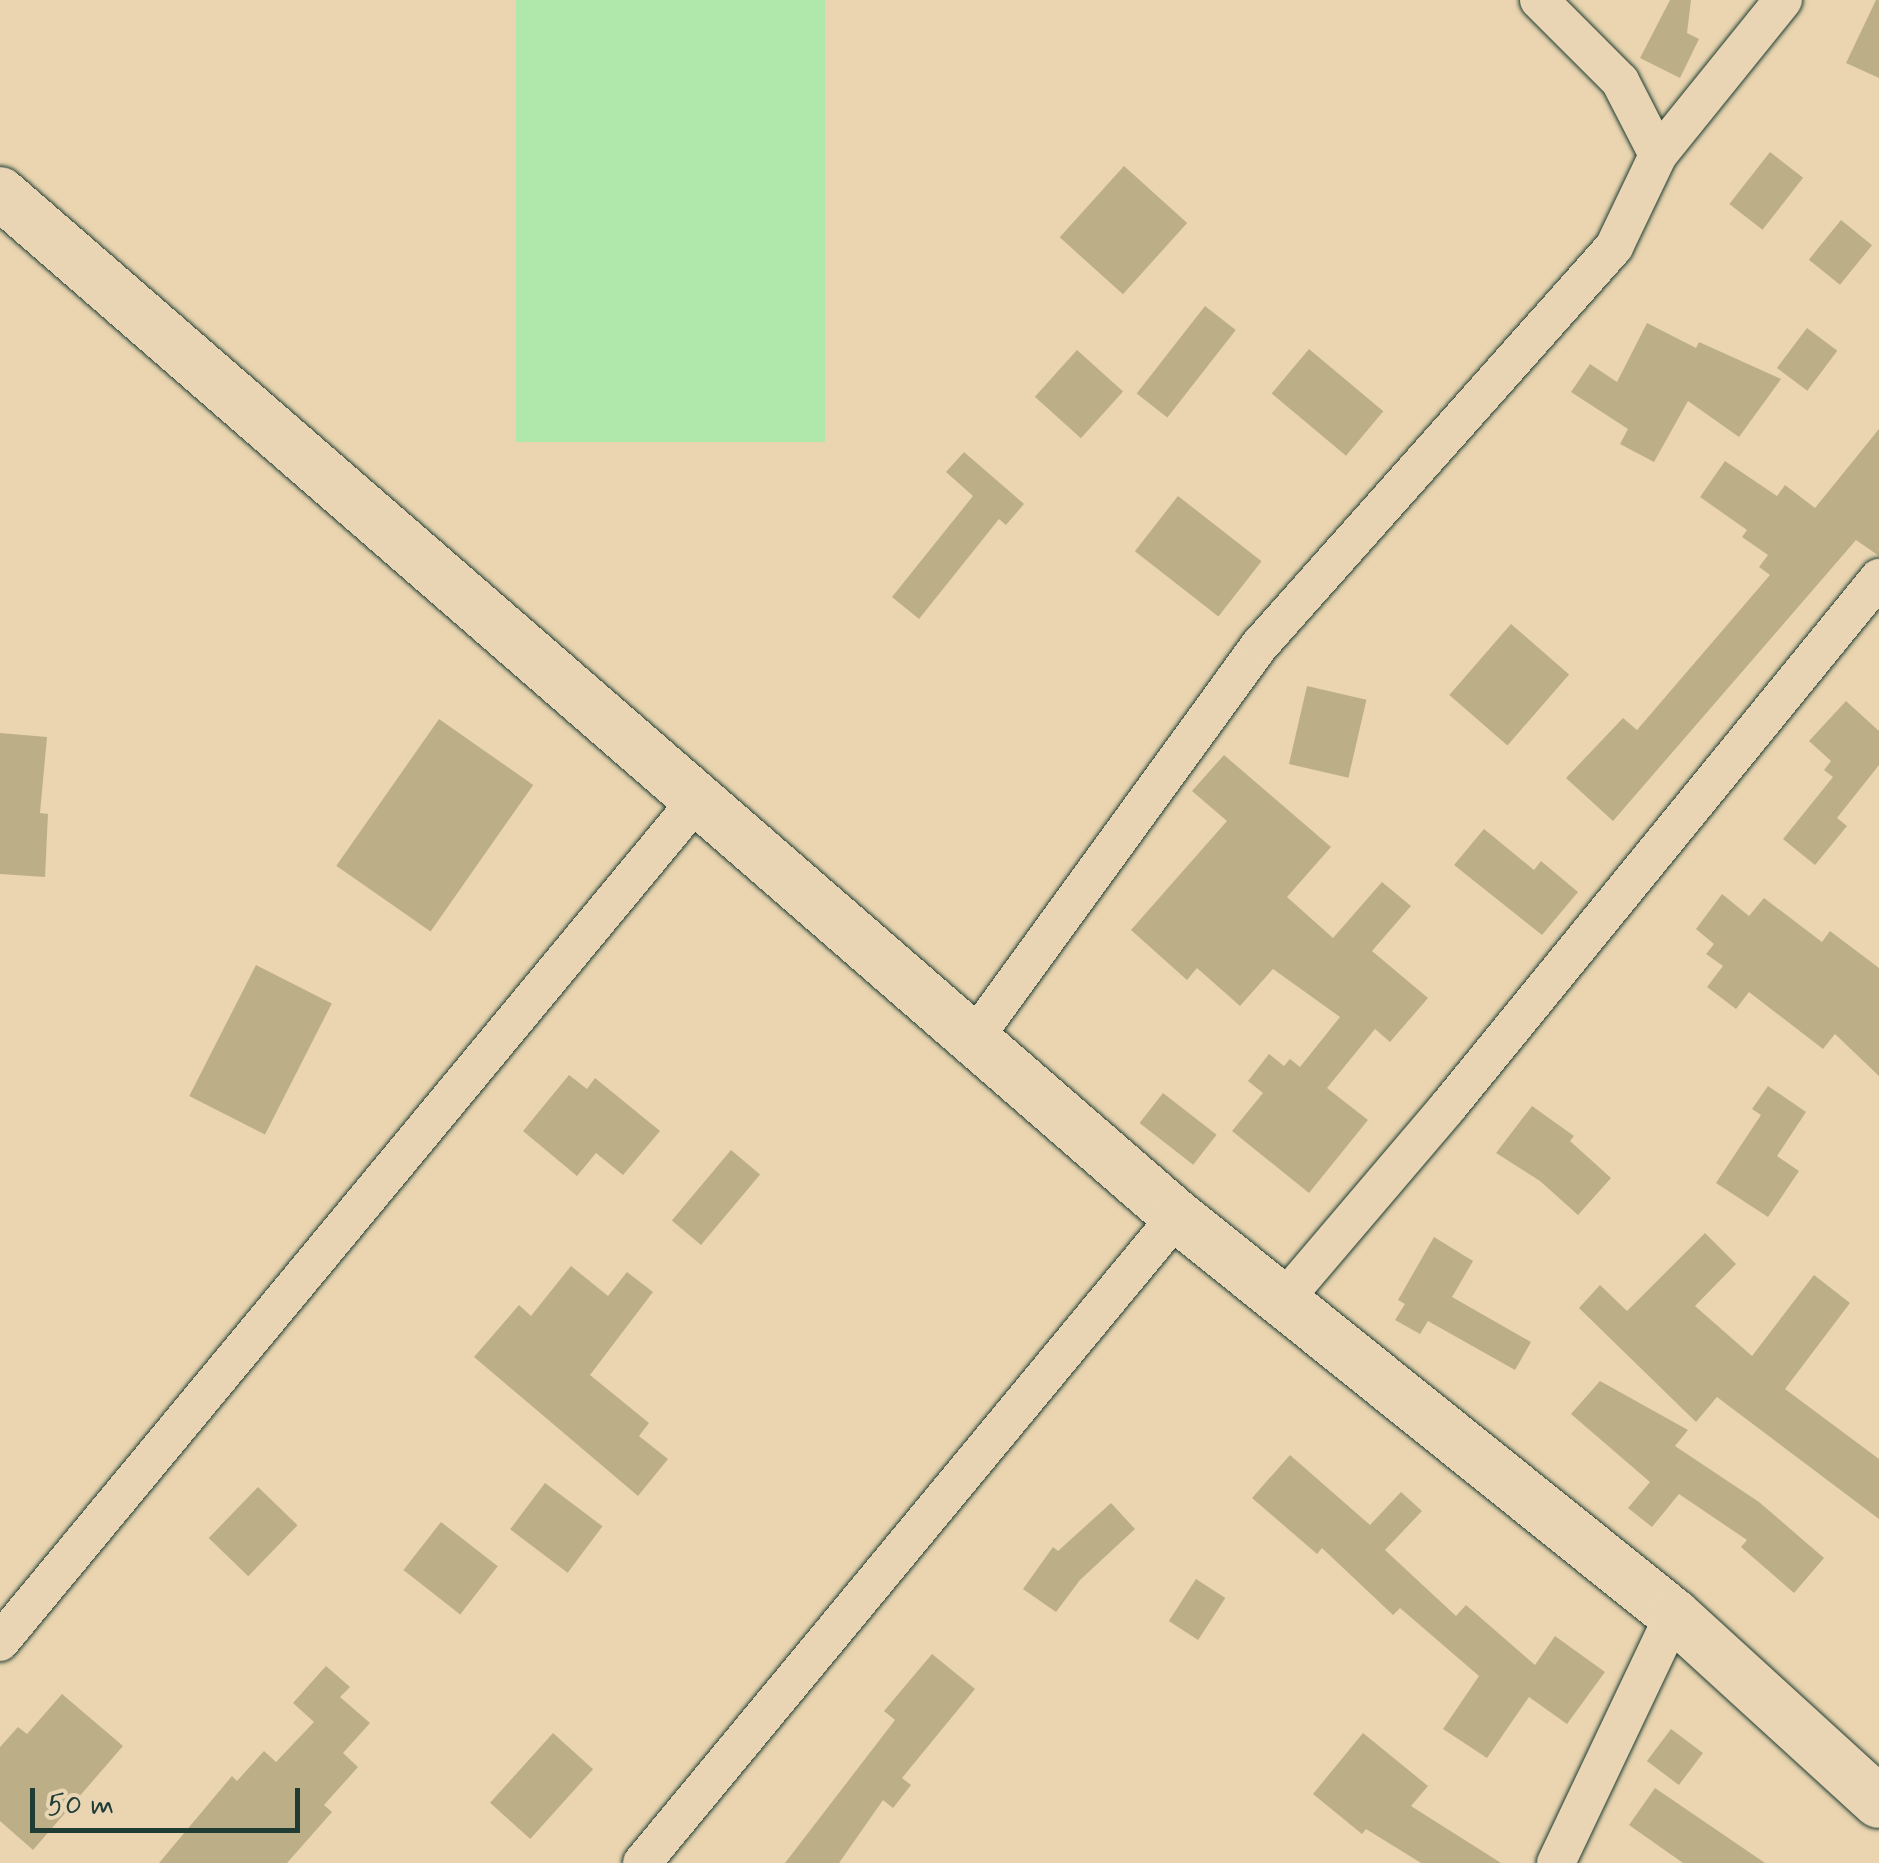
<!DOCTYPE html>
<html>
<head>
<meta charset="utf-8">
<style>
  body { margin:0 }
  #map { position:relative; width:1879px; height:1863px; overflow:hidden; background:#ead5b0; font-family:Mynerve,sans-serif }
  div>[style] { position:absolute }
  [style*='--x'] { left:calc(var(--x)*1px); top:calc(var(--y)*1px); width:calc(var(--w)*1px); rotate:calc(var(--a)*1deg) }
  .green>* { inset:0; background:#b0e7aa; transform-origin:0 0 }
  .building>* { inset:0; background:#bcaf88; transform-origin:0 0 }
  .roads { filter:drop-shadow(0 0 2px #1f3d34) drop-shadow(0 0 2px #1f3d34) }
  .street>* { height:38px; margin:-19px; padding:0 19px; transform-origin:19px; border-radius:19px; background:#e9d5b3 }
  .secondary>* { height:52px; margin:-26px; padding:0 26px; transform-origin:26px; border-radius:26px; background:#e9d5b3 }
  span { translate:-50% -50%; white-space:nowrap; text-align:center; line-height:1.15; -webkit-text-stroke:8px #e9d5b3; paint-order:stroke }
  .scale { position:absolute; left:30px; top:1788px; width:270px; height:45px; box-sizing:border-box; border:5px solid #1f3d34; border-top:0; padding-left:12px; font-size:30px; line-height:35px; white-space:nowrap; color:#1f3d34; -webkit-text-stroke:8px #e9d5b3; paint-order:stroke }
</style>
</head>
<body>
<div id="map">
  <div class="green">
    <i style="left:516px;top:0;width:309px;height:442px"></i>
  </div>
  <div class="building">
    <i style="clip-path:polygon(1670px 0,1691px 0,1687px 33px,1699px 39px,1680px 78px,1640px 58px)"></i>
    <i style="clip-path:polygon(1876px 0,1879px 0,1879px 78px,1846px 63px)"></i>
    <i style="left:1770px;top:152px;width:42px;height:66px;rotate:38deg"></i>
    <i style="left:1124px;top:166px;width:85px;height:96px;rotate:42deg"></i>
    <i style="left:1841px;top:220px;width:40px;height:51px;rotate:39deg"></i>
    <i style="left:1205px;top:306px;width:39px;height:111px;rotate:38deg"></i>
    <i style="clip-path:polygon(1647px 323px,1696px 348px,1699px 342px,1781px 379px,1739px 437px,1688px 401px,1654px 462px,1620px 444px,1628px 429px,1571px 392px,1590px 364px,1617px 382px)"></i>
    <i style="left:1807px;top:328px;width:38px;height:50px;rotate:37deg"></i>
    <i style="left:1309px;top:349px;width:97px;height:58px;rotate:40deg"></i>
    <i style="left:1077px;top:350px;width:62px;height:63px;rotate:42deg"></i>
    <i style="clip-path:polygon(1879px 429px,1879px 556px,1856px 540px,1613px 821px,1566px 778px,1623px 718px,1637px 730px,1770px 575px,1759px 567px,1768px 555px,1742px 537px,1747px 530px,1700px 497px,1725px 461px,1777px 496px,1785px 485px,1815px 508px)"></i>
    <i style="clip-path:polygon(964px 452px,1024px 504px,1006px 525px,999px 519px,919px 619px,892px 597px,973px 496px,946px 472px)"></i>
    <i style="left:1178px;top:496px;width:106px;height:70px;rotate:38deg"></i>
    <i style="left:1511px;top:624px;width:77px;height:94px;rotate:41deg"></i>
    <i style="left:1307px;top:686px;width:61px;height:80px;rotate:13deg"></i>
    <i style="clip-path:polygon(1846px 701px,1879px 731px,1879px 765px,1837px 818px,1847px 826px,1815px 865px,1783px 839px,1833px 777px,1824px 770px,1831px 761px,1809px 741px)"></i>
    <i style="left:439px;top:719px;width:115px;height:179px;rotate:35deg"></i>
    <i style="clip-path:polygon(0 733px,47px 737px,40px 813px,48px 814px,45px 877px,0 874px)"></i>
    <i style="clip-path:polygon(1224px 755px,1331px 847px,1287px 897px,1333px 938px,1382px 882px,1411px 906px,1372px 951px,1428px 998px,1390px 1042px,1375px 1029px,1327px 1088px,1368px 1120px,1309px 1193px,1232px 1131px,1263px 1093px,1248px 1081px,1269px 1054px,1284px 1066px,1290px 1059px,1300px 1067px,1340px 1017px,1273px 969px,1240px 1006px,1197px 968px,1187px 980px,1131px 930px,1227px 821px,1192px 791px)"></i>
    <i style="clip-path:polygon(1484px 829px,1534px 870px,1541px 861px,1578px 892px,1542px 935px,1454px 865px)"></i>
    <i style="clip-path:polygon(1722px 894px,1749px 916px,1764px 898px,1822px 942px,1830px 931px,1879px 968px,1879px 1076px,1835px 1034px,1823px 1049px,1749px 992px,1736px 1009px,1707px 987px,1723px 966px,1706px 954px,1714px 944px,1696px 929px)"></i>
    <i style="left:256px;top:965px;width:85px;height:147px;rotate:27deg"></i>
    <i style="clip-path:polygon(569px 1075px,587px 1089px,595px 1078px,660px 1131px,623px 1175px,596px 1153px,577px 1176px,523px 1131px)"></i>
    <i style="clip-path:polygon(1768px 1086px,1806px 1112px,1777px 1156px,1799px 1171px,1768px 1217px,1716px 1183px,1761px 1115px,1752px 1109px)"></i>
    <i style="left:1163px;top:1093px;width:68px;height:38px;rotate:38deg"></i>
    <i style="clip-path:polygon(1532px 1106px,1574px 1136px,1570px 1141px,1611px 1178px,1578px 1215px,1540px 1181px,1496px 1153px)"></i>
    <i style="left:731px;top:1150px;width:38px;height:92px;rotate:40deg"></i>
    <i style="clip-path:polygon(1705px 1233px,1736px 1264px,1695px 1306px,1752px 1356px,1814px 1275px,1850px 1303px,1785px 1389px,1879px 1459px,1879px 1519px,1717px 1397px,1696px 1422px,1579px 1308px,1600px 1285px,1627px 1311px)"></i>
    <i style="clip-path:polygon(1434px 1237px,1473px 1261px,1452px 1297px,1531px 1342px,1515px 1370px,1428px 1321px,1420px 1334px,1395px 1320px,1405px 1304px,1398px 1300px)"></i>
    <i style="clip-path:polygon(571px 1266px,608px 1296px,627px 1272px,653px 1292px,590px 1375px,649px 1423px,639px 1436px,668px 1459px,638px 1496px,474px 1357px,519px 1305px,531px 1316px)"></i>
    <i style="clip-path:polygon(1600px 1381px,1688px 1430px,1675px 1446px,1759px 1502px,1824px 1558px,1794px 1593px,1741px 1547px,1747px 1540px,1679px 1494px,1652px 1527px,1628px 1508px,1650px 1482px,1571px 1414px)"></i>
    <i style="clip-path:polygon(1290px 1455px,1370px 1525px,1401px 1492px,1422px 1511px,1385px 1550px,1456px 1616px,1466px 1605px,1535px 1665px,1555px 1636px,1605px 1672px,1567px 1724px,1529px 1697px,1487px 1758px,1443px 1729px,1479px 1676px,1400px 1608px,1393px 1615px,1322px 1548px,1317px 1554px,1252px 1498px)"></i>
    <i style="left:545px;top:1483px;width:72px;height:58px;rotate:37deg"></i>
    <i style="left:258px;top:1487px;width:55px;height:71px;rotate:44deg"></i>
    <i style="clip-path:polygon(1111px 1503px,1135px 1529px,1080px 1580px,1056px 1612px,1023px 1589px,1053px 1547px,1058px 1551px)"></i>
    <i style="left:441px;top:1522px;width:72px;height:61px;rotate:38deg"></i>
    <i style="left:1196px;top:1579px;width:35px;height:50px;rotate:33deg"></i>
    <i style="clip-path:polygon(932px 1654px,975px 1689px,902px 1778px,911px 1785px,893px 1808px,883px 1800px,839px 1863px,785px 1863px,895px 1720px,884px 1711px)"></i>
    <i style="clip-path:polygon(326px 1666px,350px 1687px,340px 1697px,370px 1723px,343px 1753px,358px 1767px,324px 1805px,332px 1812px,287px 1863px,159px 1863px,232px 1776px,237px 1781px,264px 1751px,276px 1762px,314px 1722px,293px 1703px)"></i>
    <i style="clip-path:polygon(62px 1694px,123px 1746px,33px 1850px,0 1821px,0 1747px,18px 1727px,27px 1734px)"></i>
    <i style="left:1671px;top:1729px;width:40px;height:40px;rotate:37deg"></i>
    <i style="left:553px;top:1733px;width:54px;height:94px;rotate:42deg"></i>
    <i style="clip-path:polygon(1363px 1733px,1428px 1786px,1411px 1806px,1501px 1863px,1421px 1863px,1366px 1829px,1362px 1834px,1313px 1794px)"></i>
    <i style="clip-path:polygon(1655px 1788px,1765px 1863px,1683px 1863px,1629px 1825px)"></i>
  </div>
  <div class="roads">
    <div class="street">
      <i style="--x:1539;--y:0;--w:115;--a:45"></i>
      <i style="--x:1620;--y:81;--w:83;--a:62.8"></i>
      <i style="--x:975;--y:1037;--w:485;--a:-54"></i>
      <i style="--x:1260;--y:645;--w:533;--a:-48.35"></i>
      <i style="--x:1614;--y:247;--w:102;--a:-64.4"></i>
      <i style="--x:1658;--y:155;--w:199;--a:-51.1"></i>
      <i style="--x:1281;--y:1303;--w:256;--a:-49.6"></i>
      <i style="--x:1447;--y:1108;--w:684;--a:-50.82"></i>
      <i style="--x:0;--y:1642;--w:1094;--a:-50.38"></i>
      <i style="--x:642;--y:1863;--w:840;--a:-50.41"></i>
      <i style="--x:1556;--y:1863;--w:275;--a:-64.6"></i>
    </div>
    <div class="secondary">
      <i style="--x:0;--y:193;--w:1559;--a:41"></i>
      <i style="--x:1177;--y:1216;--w:637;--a:38.76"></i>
      <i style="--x:1674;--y:1615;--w:277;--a:42.4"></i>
    </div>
  </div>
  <div class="scale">50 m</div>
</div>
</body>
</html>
